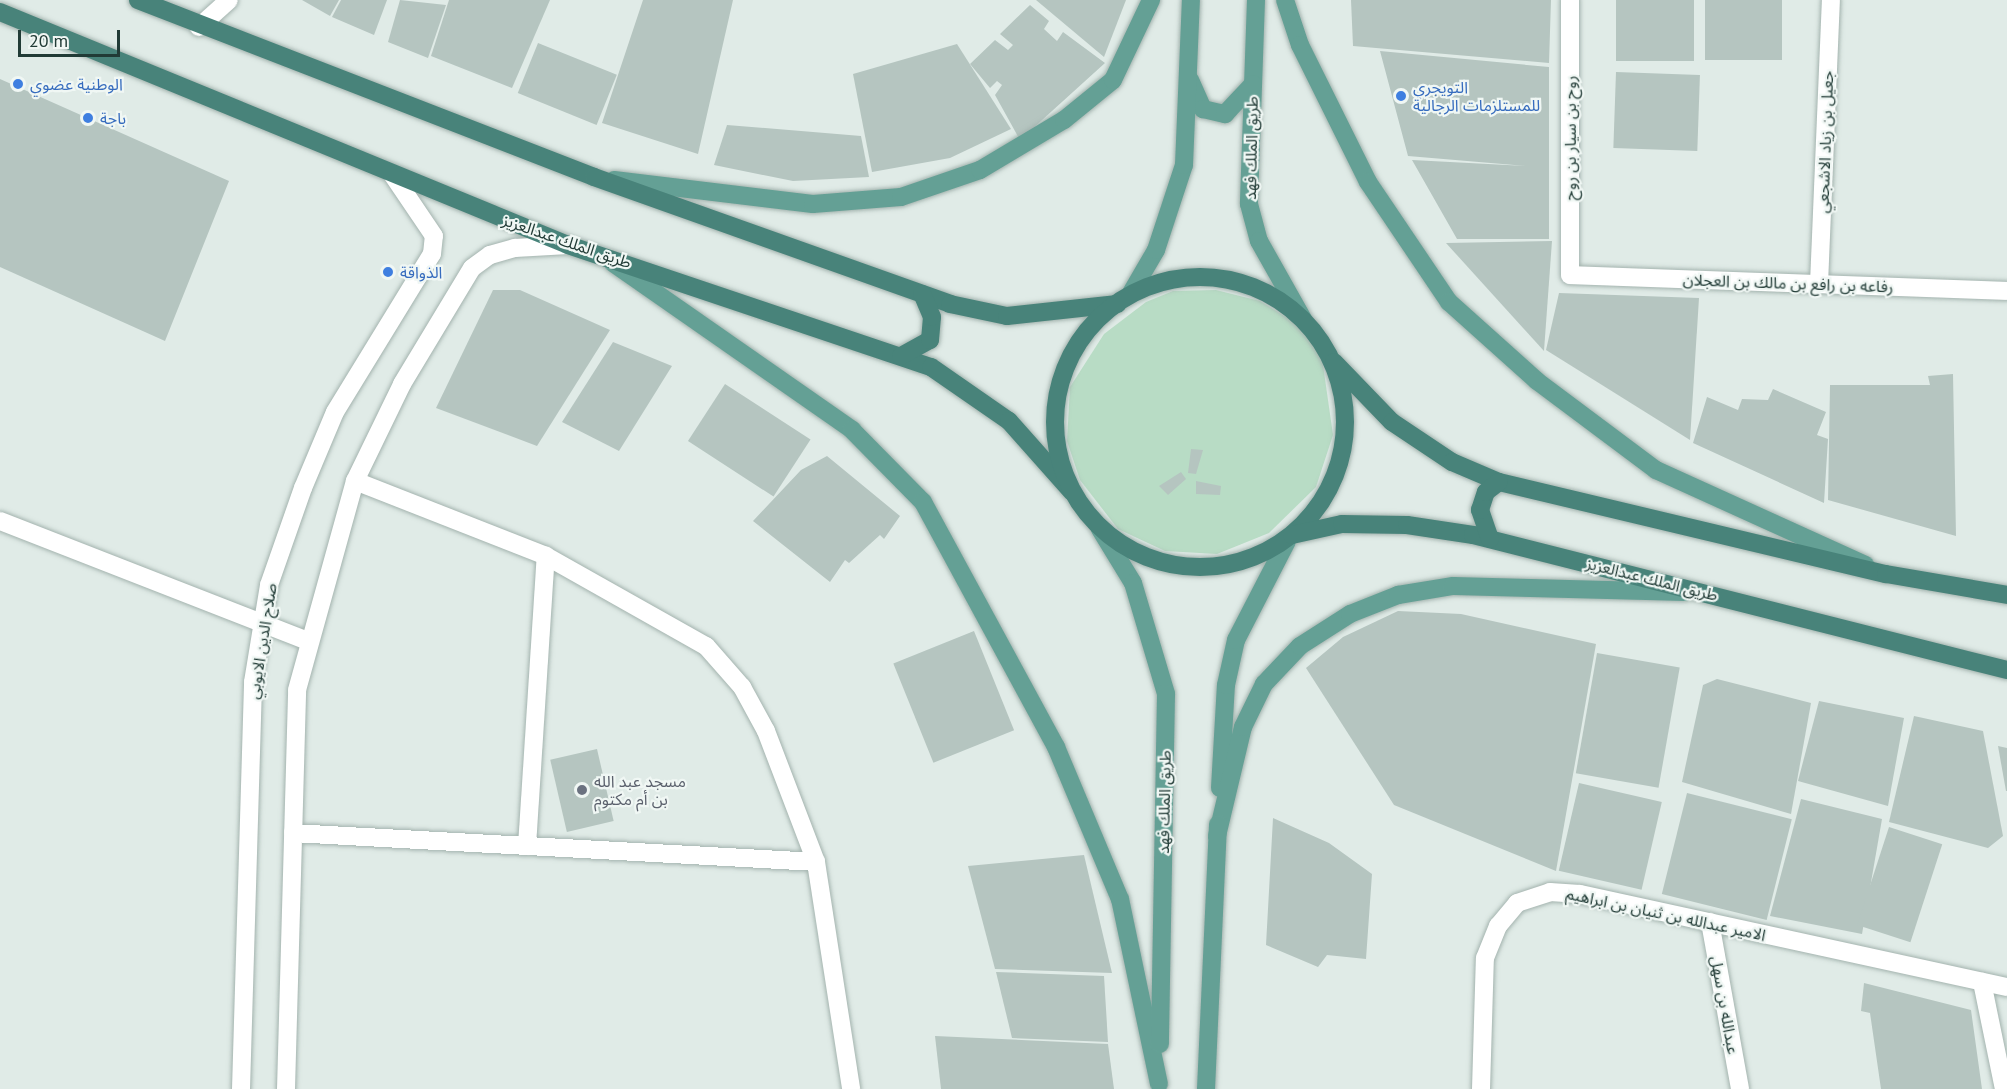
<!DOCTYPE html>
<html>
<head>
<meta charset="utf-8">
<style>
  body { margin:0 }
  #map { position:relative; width:2007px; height:1089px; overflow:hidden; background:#e0ebe7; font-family:"PT Sans","Noto Sans Arabic",sans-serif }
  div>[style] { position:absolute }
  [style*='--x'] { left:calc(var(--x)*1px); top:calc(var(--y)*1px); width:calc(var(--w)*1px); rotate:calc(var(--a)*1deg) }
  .green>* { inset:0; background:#b8dcc5 }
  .building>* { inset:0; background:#b5c5c0; transform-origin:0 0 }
  .roads { filter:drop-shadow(0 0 2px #a3b3ae) drop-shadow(0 0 2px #a3b3ae) }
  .minor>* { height:18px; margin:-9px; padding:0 9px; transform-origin:9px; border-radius:9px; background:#fff }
  .tertiary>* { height:18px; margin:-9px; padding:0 9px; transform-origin:9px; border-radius:9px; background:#fff }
  .primary>* { height:18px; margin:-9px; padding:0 9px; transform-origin:9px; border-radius:9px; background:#64a095 }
  .trunk>* { height:18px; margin:-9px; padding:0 9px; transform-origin:9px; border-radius:9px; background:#48837a }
  .trunk>.ring { margin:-9px; padding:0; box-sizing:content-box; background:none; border:18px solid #48837a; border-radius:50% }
  .dots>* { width:16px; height:16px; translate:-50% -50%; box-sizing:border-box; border:3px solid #f0f7f4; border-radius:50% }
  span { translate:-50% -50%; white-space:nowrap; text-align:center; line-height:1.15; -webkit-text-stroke:4.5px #f0f7f4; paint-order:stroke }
  .shop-label { font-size:16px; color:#366cbe }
  .left { translate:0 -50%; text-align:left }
  .street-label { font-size:16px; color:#213b36 }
  .worship-label { font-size:16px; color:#5b616d }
  .scale { position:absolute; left:18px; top:30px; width:102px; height:27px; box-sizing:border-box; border:3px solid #213b36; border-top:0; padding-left:8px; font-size:18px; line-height:21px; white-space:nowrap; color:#213b36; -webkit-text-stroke:4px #f0f7f4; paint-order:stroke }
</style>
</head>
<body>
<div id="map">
  <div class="green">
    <i style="clip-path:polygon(1216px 290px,1260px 301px,1299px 325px,1322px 358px,1333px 435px,1316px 487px,1269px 533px,1217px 554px,1165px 551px,1118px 529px,1080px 480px,1067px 441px,1070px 387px,1104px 334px,1146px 302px,1173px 291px)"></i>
  </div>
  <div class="building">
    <i style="clip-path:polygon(302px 0,339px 0,330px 16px)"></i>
    <i style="clip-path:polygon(341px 0,387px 0,374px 35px,332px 17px)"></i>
    <i style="clip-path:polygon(400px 0,446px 5px,428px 58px,388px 42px)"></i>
    <i style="clip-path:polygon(449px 0,550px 0,512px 88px,431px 56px)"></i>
    <i style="clip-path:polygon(643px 0,733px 0,698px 154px,602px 123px)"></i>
    <i style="clip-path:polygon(1036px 0,1126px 0,1104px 57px)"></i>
    <i style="clip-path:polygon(1351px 0,1551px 0,1549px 63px,1353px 46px)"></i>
    <i style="left:1616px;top:0;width:78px;height:61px"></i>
    <i style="left:1705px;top:0;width:77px;height:60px"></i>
    <i style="clip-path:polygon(1030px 5px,1049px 21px,1044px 29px,1057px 41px,1063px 32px,1105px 63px,1020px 140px,995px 95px,1002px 85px,997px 81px,990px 88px,970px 64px,995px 40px,1008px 50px,1013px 45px,1000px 34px)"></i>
    <i style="left:538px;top:43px;width:85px;height:54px;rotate:22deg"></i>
    <i style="clip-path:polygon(957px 44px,1011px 129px,950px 158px,872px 172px,853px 74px)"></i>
    <i style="clip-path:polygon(1380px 51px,1549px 67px,1549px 239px,1457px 239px,1412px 160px,1527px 166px,1408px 156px)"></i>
    <i style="left:1616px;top:72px;width:84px;height:76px;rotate:2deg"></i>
    <i style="clip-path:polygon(0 79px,229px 181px,165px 341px,0 267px)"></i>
    <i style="clip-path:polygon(727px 125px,861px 136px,869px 177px,793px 181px,714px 165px)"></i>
    <i style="clip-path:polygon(1552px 241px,1544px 351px,1446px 243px)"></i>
    <i style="clip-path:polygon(493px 290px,520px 290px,610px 330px,537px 446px,436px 408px)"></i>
    <i style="clip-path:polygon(1559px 293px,1699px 298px,1690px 440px,1546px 350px)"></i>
    <i style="clip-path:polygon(613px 342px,672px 366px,619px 451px,562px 422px)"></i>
    <i style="clip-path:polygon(1953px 374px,1956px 536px,1828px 500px,1830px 385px,1930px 385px,1928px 376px)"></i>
    <i style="left:725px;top:384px;width:102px;height:68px;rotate:33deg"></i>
    <i style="clip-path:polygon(1773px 389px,1826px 412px,1817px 435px,1828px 439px,1824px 503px,1693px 443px,1707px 397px,1738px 410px,1742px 399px,1768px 400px)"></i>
    <i style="clip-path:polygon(1191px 449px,1203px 450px,1196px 474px,1188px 473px)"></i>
    <i style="clip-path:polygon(827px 456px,900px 516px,884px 539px,880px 535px,849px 563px,845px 560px,830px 582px,753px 521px,801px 470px)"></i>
    <i style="clip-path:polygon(1181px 472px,1186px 479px,1168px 495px,1159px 486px)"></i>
    <i style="clip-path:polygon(1196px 481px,1221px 486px,1220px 495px,1196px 494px)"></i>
    <i style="clip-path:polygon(1398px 611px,1461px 614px,1596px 644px,1556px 871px,1394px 805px,1306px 668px,1343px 637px)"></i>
    <i style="left:974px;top:631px;width:107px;height:87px;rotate:68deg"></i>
    <i style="left:1597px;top:653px;width:84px;height:122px;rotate:10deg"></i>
    <i style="clip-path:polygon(1717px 679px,1811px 703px,1791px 814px,1682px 782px,1703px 685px)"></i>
    <i style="clip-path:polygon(1819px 701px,1904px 718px,1888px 806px,1798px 781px)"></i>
    <i style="clip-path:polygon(1914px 716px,1983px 731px,2003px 836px,1988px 848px,1889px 822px)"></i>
    <i style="clip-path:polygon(1998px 746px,2007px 748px,2007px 791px,2006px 791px)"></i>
    <i style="left:597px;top:749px;width:74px;height:48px;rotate:77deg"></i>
    <i style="left:1579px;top:783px;width:85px;height:90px;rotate:13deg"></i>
    <i style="left:1687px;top:793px;width:108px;height:104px;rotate:14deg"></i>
    <i style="clip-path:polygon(1801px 799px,1882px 819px,1862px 934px,1770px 916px)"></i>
    <i style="clip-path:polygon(1273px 818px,1329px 843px,1372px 874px,1366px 959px,1327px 955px,1318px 967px,1266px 945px)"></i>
    <i style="left:1889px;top:827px;width:56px;height:103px;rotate:18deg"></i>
    <i style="clip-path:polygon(1084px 855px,1112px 973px,995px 969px,968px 866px)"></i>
    <i style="clip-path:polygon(996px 972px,1104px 976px,1108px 1042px,1012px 1038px)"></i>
    <i style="clip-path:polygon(1864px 983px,1971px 1010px,1982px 1089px,1881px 1089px,1870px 1013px,1861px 1011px)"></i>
    <i style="clip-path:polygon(935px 1036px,1108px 1044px,1114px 1089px,941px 1089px)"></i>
  </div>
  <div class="roads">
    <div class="minor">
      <i style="--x:1570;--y:0;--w:275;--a:90"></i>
      <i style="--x:1570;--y:275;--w:437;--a:2.1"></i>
      <i style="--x:199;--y:27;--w:40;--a:-42"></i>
      <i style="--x:1819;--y:284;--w:284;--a:-87.6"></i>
      <i style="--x:355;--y:481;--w:205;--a:21.4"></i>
      <i style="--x:546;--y:556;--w:184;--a:29.4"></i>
      <i style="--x:706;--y:646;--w:55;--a:48.7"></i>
      <i style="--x:742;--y:687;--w:50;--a:61.4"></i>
      <i style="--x:766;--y:731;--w:140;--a:69.1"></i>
      <i style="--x:816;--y:862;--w:230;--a:81.2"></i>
      <i style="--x:0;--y:521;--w:330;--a:21.3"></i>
      <i style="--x:293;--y:833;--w:524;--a:3.17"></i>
      <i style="--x:527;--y:846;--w:291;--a:-86.3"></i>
      <i style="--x:1710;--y:922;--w:170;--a:79.8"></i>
      <i style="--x:1982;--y:982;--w:109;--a:78.4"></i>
      <i style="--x:1481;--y:1089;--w:131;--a:-88.3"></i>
      <i style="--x:1485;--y:958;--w:35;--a:-68"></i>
      <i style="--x:1498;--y:926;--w:30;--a:-50"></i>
      <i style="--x:1517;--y:903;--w:35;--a:-18"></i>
      <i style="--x:1550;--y:892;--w:30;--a:4"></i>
      <i style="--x:1580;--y:894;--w:437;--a:12.3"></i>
    </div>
    <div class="tertiary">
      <i style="--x:241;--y:1089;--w:407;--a:-88.3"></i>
      <i style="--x:253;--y:682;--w:98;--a:-80.6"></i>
      <i style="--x:269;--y:585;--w:103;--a:-70.7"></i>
      <i style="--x:303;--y:488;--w:82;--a:-67.2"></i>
      <i style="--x:335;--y:412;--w:185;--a:-58.5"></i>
      <i style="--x:432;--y:254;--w:18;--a:-84"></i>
      <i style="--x:434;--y:236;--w:75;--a:-124.1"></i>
      <i style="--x:286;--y:1089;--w:399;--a:-88.4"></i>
      <i style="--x:297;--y:690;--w:217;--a:-74.5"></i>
      <i style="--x:355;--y:481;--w:108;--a:-64.1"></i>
      <i style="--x:402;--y:384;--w:135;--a:-58.9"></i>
      <i style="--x:472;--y:268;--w:22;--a:-36"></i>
      <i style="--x:490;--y:255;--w:26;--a:-16"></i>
      <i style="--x:515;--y:248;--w:53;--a:-3.2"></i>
    </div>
    <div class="primary">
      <i style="--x:1256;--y:0;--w:204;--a:92"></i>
      <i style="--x:1249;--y:204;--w:38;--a:75"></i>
      <i style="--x:1259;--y:241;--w:90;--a:60.6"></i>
      <i style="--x:1285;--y:0;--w:47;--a:71.6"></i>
      <i style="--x:1300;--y:45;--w:153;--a:63.6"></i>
      <i style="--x:1368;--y:182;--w:145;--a:56"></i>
      <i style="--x:1449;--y:302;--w:118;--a:41.9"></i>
      <i style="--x:1537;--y:381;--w:149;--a:36.8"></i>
      <i style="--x:1656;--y:470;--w:230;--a:24.4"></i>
      <i style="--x:1190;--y:80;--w:32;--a:66"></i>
      <i style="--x:1203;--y:109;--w:23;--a:13"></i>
      <i style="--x:1225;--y:114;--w:41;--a:-47"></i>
      <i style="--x:614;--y:180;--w:200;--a:6.9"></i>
      <i style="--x:813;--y:204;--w:88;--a:-4.5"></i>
      <i style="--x:901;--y:197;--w:83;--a:-18.9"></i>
      <i style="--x:980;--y:170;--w:98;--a:-30.8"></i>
      <i style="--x:1064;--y:120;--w:63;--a:-39.2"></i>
      <i style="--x:1113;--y:80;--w:89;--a:-64.6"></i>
      <i style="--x:613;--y:263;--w:292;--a:34.9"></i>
      <i style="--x:852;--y:430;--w:101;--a:45.4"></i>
      <i style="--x:923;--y:502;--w:279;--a:61.5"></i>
      <i style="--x:1056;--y:747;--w:165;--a:67.2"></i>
      <i style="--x:1120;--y:899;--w:189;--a:78.1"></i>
      <i style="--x:1131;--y:293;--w:50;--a:-59.8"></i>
      <i style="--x:1156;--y:250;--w:89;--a:-71.8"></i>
      <i style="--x:1184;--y:165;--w:165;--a:-87.6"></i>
      <i style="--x:1100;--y:529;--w:63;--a:58.6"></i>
      <i style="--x:1133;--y:583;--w:116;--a:73.4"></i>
      <i style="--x:1166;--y:694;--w:350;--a:91"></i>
      <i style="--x:1220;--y:788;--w:103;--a:-86.7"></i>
      <i style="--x:1226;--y:685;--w:46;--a:-77.5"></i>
      <i style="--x:1236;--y:640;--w:111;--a:-62.7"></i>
      <i style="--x:1217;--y:836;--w:112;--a:-76.6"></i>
      <i style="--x:1243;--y:727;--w:48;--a:-64"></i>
      <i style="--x:1264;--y:684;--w:52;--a:-46.5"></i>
      <i style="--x:1300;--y:646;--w:59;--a:-32.6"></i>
      <i style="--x:1350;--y:614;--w:52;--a:-21.6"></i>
      <i style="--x:1398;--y:595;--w:56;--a:-9.3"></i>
      <i style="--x:1453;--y:586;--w:232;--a:1.5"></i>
      <i style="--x:1206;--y:1089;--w:265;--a:-87.4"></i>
    </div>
    <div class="trunk">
      <i style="--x:138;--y:0;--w:489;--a:21.2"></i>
      <i style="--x:594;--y:177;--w:378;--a:19.6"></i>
      <i style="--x:950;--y:304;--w:58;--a:11.9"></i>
      <i style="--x:1007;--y:316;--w:111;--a:-6.2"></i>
      <i style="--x:0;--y:12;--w:614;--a:22.3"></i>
      <i style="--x:568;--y:245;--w:383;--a:18.6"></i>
      <i style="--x:931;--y:367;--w:95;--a:34.7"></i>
      <i style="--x:1009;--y:421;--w:95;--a:48.4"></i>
      <i class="ring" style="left:1055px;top:277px;width:272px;height:272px"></i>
      <i style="--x:901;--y:356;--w:33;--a:-29"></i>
      <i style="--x:930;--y:340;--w:23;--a:-85"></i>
      <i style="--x:932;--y:317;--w:25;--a:-113"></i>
      <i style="--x:1334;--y:362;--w:83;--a:46"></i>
      <i style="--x:1392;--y:422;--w:72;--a:33.7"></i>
      <i style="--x:1452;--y:462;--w:51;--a:23.1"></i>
      <i style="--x:1499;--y:482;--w:398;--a:13.4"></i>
      <i style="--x:1886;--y:574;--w:123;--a:9.8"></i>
      <i style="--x:1292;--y:535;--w:51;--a:-12.4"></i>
      <i style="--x:1342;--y:524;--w:65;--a:0.9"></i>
      <i style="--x:1407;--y:525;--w:67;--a:8.6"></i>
      <i style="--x:1473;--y:535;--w:551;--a:14.19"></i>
      <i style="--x:1490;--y:539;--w:31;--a:-109"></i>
      <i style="--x:1480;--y:510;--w:19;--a:-72"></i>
      <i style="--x:1486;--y:492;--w:16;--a:-38"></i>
    </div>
  </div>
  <div class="dots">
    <i style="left:18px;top:84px;background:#3f7fe0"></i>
    <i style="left:1401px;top:96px;background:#3f7fe0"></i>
    <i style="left:88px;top:118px;background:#3f7fe0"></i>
    <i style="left:388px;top:272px;background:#3f7fe0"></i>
    <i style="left:582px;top:790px;background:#6b7280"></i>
  </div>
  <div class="shop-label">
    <span class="left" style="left:30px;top:84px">الوطنية عضوي</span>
    <span class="left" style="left:1413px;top:96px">التويجري<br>للمستلزمات الرجالية</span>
    <span class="left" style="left:100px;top:118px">باجة</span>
    <span class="left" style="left:400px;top:272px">الذواقة</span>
  </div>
  <div class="street-label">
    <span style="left:1570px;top:138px;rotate:-90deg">روح بن سيار بن روح</span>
    <span style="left:1825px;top:142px;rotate:-88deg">جعيل بن زياد الاشجعي</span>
    <span style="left:1251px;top:148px;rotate:-89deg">طريق الملك فهد</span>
    <span style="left:567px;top:241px;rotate:19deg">طريق الملك عبدالعزيز</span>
    <span style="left:1788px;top:283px;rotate:2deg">رفاعه بن رافع بن مالك بن العجلان</span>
    <span style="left:1652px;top:579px;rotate:14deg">طريق الملك عبدالعزيز</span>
    <span style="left:262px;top:641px;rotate:-81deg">صلاح الدين الايوبي</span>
    <span style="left:1164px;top:802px;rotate:-89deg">طريق الملك فهد</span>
    <span style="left:1666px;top:914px;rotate:12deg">الامير عبدالله بن ثنيان بن ابراهيم</span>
    <span style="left:1725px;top:1005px;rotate:80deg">عبدالله بن سهل</span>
  </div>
  <div class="worship-label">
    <span class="left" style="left:594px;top:790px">مسجد عبد الله<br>بن أم مكتوم</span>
  </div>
  <div class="scale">20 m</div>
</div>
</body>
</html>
